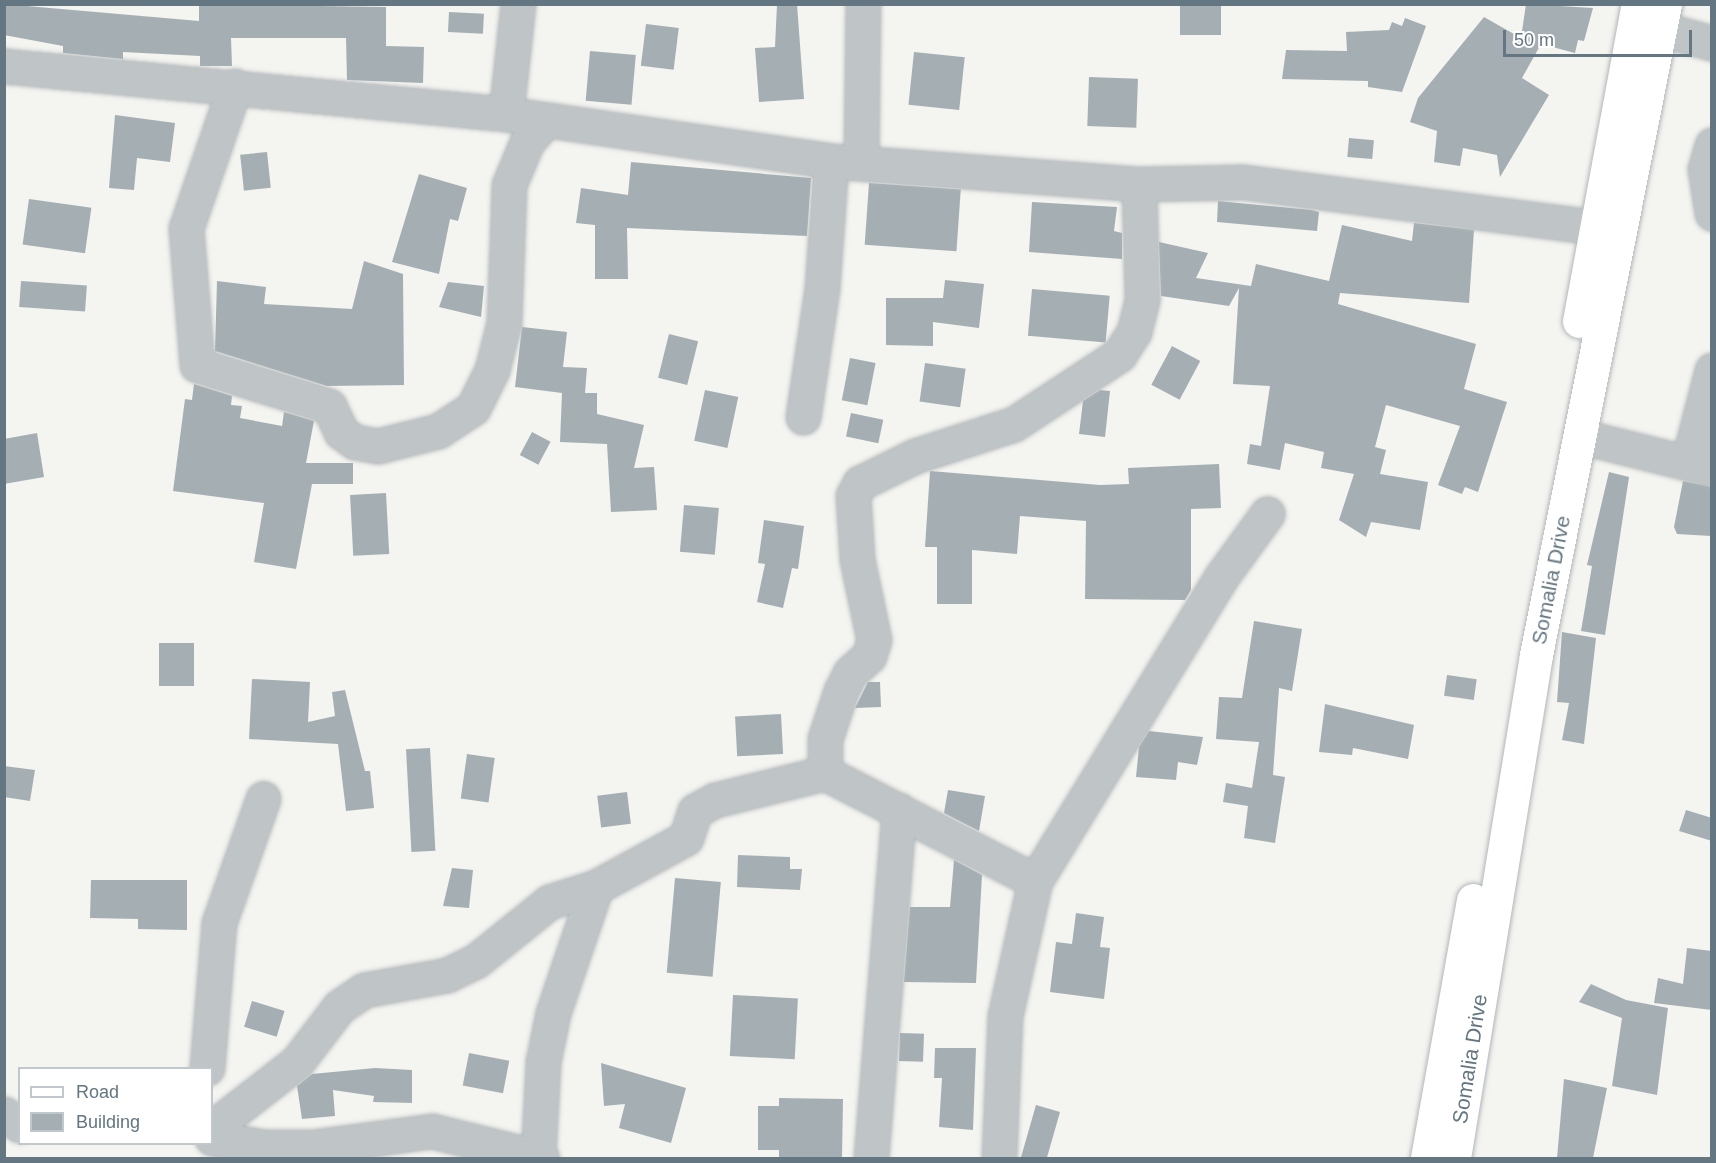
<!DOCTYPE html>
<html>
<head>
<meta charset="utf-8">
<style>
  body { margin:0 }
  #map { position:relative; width:1716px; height:1163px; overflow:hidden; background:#f4f4f0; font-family:Arial,sans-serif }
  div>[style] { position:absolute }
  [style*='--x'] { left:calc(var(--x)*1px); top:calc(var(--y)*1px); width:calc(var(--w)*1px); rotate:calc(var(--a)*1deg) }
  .building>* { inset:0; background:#a5afb3; transform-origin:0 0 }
  .roads { filter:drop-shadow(0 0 2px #b2b7ba) drop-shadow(0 0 2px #b2b7ba) }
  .minor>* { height:33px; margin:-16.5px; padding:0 16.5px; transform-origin:16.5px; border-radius:16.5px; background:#bfc4c6 }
  .major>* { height:33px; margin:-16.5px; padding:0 16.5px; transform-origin:16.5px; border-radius:16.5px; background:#fff }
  span { translate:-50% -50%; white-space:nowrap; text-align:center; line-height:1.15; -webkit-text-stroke:6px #fff; paint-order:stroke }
  .street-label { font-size:21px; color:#637681 }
  .frame { position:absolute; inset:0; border:6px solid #637681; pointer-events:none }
  .legend { position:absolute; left:18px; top:1067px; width:195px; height:78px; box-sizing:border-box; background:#fff; border:2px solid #c1c8cd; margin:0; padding:8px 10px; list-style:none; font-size:18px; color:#637681 }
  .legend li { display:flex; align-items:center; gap:12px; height:30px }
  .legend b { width:30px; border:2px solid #c1c8cd }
  .scale { position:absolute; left:1503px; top:30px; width:189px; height:27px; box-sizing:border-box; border:3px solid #637681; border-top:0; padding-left:8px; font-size:18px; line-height:21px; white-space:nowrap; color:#637681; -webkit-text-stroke:4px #fff; paint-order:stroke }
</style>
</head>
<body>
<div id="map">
  <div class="building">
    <i style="clip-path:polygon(4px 4px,199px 21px,199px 4px,386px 7px,386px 46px,424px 47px,423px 83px,347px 80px,346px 38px,231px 38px,232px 66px,200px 66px,200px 56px,123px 52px,123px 59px,63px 53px,63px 46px,4px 35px)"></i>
    <i style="clip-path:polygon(777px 4px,797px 4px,804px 99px,759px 102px,755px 48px,775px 47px)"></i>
    <i style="left:1180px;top:4px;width:41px;height:31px"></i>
    <i style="clip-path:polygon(1526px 4px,1593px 8px,1584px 41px,1578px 40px,1575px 53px,1541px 44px,1522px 78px,1549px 95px,1500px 177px,1497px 155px,1463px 148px,1460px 166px,1434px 162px,1437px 131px,1410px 122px,1418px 98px,1484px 17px,1521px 38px)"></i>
    <i style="left:449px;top:12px;width:35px;height:20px;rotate:3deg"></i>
    <i style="clip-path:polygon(1405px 18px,1426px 26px,1402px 92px,1368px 87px,1368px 81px,1282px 79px,1286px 50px,1347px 51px,1346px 32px,1389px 30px,1392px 22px,1402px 26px)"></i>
    <i style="left:646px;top:24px;width:33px;height:42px;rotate:7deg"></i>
    <i style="left:590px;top:51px;width:46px;height:50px;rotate:5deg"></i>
    <i style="left:914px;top:52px;width:51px;height:53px;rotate:6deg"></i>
    <i style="left:1089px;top:77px;width:49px;height:49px;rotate:2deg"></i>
    <i style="clip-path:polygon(115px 115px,175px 123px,170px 162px,137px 158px,134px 190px,109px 188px)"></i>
    <i style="left:1349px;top:138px;width:25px;height:19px;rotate:5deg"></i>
    <i style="left:267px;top:152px;width:36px;height:27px;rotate:84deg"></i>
    <i style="clip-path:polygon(631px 162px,811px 178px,807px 236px,627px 228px,628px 279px,595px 279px,595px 225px,576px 223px,581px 188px,628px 195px)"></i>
    <i style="clip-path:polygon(419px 174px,467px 188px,458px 221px,450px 219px,439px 274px,392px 262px)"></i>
    <i style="left:869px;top:183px;width:92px;height:62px;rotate:4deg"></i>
    <i style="left:29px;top:199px;width:63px;height:46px;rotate:8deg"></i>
    <i style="clip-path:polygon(1218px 201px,1312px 210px,1319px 212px,1317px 231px,1217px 222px)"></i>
    <i style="clip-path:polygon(1032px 202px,1117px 207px,1114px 231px,1122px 233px,1122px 259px,1029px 252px)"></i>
    <i style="clip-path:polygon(1414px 223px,1474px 230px,1469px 303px,1340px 293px,1338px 304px,1476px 344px,1464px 389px,1507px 402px,1478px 492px,1465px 487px,1462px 494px,1438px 485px,1460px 426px,1386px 405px,1375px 447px,1386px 450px,1380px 474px,1428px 482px,1420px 530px,1371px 522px,1366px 537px,1339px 520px,1354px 474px,1321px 468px,1324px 452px,1285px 443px,1280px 470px,1247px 464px,1250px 444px,1261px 446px,1270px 386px,1233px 384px,1239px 288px,1229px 306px,1161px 296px,1159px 242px,1208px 253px,1196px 278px,1251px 286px,1256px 264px,1329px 281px,1342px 225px,1412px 241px)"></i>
    <i style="clip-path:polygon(364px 261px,403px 274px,404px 385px,327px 386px,215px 351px,217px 281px,266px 287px,264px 304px,352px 309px)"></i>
    <i style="clip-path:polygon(945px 280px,984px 284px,979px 328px,933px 322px,933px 346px,886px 345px,886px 298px,943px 298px)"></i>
    <i style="left:21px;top:281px;width:66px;height:26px;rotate:4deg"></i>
    <i style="clip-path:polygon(448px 282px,484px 286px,481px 317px,439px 307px)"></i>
    <i style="left:1032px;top:289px;width:78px;height:47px;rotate:5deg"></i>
    <i style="clip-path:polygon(522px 327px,567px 332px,563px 367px,587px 368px,585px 393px,597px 393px,597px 414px,644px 425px,634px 468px,654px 467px,657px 510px,611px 512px,607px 444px,560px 442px,562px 393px,515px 387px)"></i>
    <i style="left:669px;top:334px;width:30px;height:45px;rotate:14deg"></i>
    <i style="left:1172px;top:346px;width:32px;height:44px;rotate:28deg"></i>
    <i style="left:850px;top:358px;width:26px;height:43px;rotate:11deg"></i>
    <i style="left:925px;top:363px;width:41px;height:39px;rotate:8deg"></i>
    <i style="clip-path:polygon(194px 384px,232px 396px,231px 405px,242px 406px,240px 418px,282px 426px,284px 412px,314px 421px,306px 463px,353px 463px,353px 484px,312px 484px,296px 569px,254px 562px,264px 503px,173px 491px,185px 399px,192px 400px)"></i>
    <i style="left:705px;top:390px;width:34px;height:52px;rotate:12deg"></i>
    <i style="clip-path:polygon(1100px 390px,1110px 391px,1105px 437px,1079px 434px,1083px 401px)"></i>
    <i style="left:851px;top:413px;width:33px;height:24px;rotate:12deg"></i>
    <i style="left:532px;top:432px;width:21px;height:26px;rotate:28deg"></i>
    <i style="clip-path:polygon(37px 433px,44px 477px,4px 484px,4px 439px)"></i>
    <i style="clip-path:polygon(1219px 464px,1221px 508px,1191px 509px,1191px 590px,1185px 600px,1085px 599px,1086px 521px,1020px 516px,1017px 554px,972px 550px,972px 604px,937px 604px,937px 547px,925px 547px,930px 471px,1100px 485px,1129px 484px,1128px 468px)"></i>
    <i style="clip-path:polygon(1609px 472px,1629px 477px,1605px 635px,1581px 631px,1592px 566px,1587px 565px)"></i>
    <i style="clip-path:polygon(1683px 481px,1712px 487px,1711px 536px,1677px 534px,1674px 527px)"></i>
    <i style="left:386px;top:493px;width:61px;height:36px;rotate:87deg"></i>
    <i style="left:684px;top:505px;width:35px;height:47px;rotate:5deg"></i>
    <i style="clip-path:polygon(764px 520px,804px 526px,798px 569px,792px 568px,783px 608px,757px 602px,765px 564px,758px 563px)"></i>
    <i style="clip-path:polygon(1254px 621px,1302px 629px,1292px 691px,1279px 688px,1273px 775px,1285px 777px,1275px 843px,1244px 838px,1248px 806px,1223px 802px,1226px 783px,1252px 788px,1259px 742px,1216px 739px,1219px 697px,1242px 698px)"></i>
    <i style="clip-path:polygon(1562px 632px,1596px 638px,1584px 744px,1562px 740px,1569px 703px,1557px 702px)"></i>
    <i style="left:159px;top:643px;width:35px;height:43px"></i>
    <i style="left:1447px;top:675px;width:30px;height:21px;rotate:8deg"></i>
    <i style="clip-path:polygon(252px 679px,310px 682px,308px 722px,335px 716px,332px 692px,345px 690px,365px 771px,370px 771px,374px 808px,346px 811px,338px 744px,249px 739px)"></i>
    <i style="clip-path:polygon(868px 682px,880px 682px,881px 707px,855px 708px)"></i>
    <i style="clip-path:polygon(1325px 704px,1414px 725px,1408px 759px,1353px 748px,1352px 755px,1319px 752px)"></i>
    <i style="left:781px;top:714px;width:40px;height:46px;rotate:87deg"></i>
    <i style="clip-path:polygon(1149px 731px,1203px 737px,1197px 765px,1178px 762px,1176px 780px,1136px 777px,1139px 747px)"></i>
    <i style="left:430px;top:748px;width:103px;height:24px;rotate:87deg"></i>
    <i style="left:467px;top:754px;width:28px;height:45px;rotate:8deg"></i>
    <i style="clip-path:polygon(4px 766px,35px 770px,30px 801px,4px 797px)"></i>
    <i style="clip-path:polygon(948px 790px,985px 796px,979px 831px,944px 813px)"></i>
    <i style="left:627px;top:792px;width:32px;height:30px;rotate:83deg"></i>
    <i style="clip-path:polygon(1686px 810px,1712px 818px,1712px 841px,1679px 831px)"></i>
    <i style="clip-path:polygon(738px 855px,790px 857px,790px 869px,802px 869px,800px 890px,737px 887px)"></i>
    <i style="clip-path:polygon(954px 860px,982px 875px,976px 983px,904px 982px,910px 907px,950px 907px)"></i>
    <i style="clip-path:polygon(452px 868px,473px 870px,469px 908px,443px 906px)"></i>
    <i style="left:675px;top:878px;width:46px;height:95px;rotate:5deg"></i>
    <i style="clip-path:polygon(91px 880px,187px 880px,187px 930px,138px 929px,138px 919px,90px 918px)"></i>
    <i style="clip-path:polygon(1076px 913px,1104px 917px,1100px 947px,1110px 948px,1104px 999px,1050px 992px,1056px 942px,1072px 944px)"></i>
    <i style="clip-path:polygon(1687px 948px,1712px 951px,1712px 1010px,1654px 1003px,1658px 978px,1683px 984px)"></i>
    <i style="clip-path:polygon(1591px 984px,1626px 1000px,1668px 1008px,1657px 1095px,1612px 1086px,1622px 1018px,1579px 1002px)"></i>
    <i style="left:733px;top:995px;width:65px;height:61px;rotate:3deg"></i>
    <i style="left:252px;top:1001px;width:34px;height:27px;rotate:17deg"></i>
    <i style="left:900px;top:1033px;width:24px;height:28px;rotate:2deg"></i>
    <i style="clip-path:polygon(935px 1048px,976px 1048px,973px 1130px,939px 1127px,942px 1078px,934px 1078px)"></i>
    <i style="left:469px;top:1053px;width:41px;height:33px;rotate:11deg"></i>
    <i style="clip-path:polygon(601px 1063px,686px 1088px,671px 1143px,619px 1128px,625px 1104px,604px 1106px)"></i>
    <i style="clip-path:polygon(375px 1068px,412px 1070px,412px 1103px,373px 1102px,374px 1096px,333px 1090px,335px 1116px,302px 1119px,297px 1086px,312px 1074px)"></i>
    <i style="clip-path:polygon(1564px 1079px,1607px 1088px,1593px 1158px,1557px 1158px)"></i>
    <i style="clip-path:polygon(779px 1098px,843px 1099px,842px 1158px,779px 1157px,779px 1150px,758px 1150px,758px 1106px,779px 1106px)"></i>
    <i style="left:1036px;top:1105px;width:25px;height:55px;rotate:16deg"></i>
  </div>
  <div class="roads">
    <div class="minor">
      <i style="--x:1635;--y:22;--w:80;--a:15.3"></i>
      <i style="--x:4;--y:66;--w:504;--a:5.46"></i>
      <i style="--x:506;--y:114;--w:328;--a:8.2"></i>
      <i style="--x:831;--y:161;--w:309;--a:4.3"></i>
      <i style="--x:1139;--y:184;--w:104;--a:-1.1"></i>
      <i style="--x:1243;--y:182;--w:356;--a:7.3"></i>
      <i style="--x:235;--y:86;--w:150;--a:109"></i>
      <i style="--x:186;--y:228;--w:137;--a:85.4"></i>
      <i style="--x:197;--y:365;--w:138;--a:17.3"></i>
      <i style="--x:329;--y:406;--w:29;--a:65"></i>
      <i style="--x:341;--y:432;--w:17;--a:36"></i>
      <i style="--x:355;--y:442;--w:23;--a:10"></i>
      <i style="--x:378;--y:446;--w:62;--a:-14"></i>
      <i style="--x:438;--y:431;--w:42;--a:-33.3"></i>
      <i style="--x:473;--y:408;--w:42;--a:-63.4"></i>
      <i style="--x:492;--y:370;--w:49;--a:-75.7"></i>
      <i style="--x:504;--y:323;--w:138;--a:-87.9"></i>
      <i style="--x:509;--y:185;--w:47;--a:-67.3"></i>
      <i style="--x:527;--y:142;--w:29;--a:-49"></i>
      <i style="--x:506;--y:114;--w:111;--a:-83.8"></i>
      <i style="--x:1712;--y:145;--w:25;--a:106"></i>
      <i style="--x:1705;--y:169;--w:45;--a:81"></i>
      <i style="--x:861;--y:161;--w:157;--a:-89.3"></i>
      <i style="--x:803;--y:417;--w:130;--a:-81.6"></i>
      <i style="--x:822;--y:288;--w:127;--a:-85.9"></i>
      <i style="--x:1579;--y:436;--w:137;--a:13.9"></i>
      <i style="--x:1688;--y:463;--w:96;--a:-75.5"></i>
      <i style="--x:825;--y:773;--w:236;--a:27.2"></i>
      <i style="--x:207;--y:1068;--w:145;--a:-85.3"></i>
      <i style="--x:219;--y:923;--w:132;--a:-70.5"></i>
      <i style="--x:4;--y:1114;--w:19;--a:35"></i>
      <i style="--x:212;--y:1128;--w:108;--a:-37.8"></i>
      <i style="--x:297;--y:1062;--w:69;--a:-52.6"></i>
      <i style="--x:339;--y:1007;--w:30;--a:-34"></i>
      <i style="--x:364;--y:990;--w:84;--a:-10.2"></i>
      <i style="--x:447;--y:975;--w:32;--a:-26"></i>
      <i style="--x:476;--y:961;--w:94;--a:-38.9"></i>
      <i style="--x:549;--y:902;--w:49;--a:-17.7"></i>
      <i style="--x:596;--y:887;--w:102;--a:-28.6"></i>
      <i style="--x:686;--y:838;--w:28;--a:-72"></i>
      <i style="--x:695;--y:811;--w:23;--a:-29"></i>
      <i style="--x:715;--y:800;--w:113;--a:-13.8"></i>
      <i style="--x:825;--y:773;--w:34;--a:-90"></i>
      <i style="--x:825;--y:739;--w:51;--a:-71.6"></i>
      <i style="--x:841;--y:691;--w:20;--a:-63"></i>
      <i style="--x:850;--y:673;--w:25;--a:-42"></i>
      <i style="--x:869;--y:656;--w:17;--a:-73"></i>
      <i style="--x:874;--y:640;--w:83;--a:-101.9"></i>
      <i style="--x:857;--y:559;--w:63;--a:-93.6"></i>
      <i style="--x:853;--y:496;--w:15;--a:-62"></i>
      <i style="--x:860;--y:483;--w:61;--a:-26.1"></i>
      <i style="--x:915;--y:456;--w:104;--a:-17.9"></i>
      <i style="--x:1014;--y:424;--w:126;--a:-33.3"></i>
      <i style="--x:1119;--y:355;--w:27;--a:-57"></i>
      <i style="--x:1134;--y:332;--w:34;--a:-76"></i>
      <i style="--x:1142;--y:299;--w:115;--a:-91.5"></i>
      <i style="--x:212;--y:1138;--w:53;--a:9.8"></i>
      <i style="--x:264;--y:1147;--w:48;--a:0"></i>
      <i style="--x:312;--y:1147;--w:121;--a:-7.6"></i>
      <i style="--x:432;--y:1131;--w:113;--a:13.8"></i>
      <i style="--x:538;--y:1158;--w:96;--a:-87"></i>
      <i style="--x:543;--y:1062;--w:50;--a:-78.5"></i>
      <i style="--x:553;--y:1013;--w:133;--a:-71.2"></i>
      <i style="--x:871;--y:1158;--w:349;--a:-85.4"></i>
      <i style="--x:999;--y:1158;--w:142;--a:-87.6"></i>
      <i style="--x:1005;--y:1016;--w:138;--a:-77.5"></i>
      <i style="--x:1035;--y:881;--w:358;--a:-58.5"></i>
      <i style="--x:1222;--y:576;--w:77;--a:-54"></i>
    </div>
    <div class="major">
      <i style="--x:1579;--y:321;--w:322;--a:-79.5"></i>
      <i style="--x:1427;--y:1158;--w:262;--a:-79.9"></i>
      <i style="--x:1454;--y:1158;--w:510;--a:-80.74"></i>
      <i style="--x:1536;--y:655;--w:664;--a:-78.79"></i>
    </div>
  </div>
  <div class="street-label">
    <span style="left:1551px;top:580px;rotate:-79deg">Somalia Drive</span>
    <span style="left:1470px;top:1059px;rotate:-81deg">Somalia Drive</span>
  </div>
  <div class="frame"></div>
  <ul class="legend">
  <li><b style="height:8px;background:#fff"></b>Road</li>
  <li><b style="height:16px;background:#a5afb3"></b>Building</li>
  </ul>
  <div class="scale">50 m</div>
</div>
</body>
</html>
